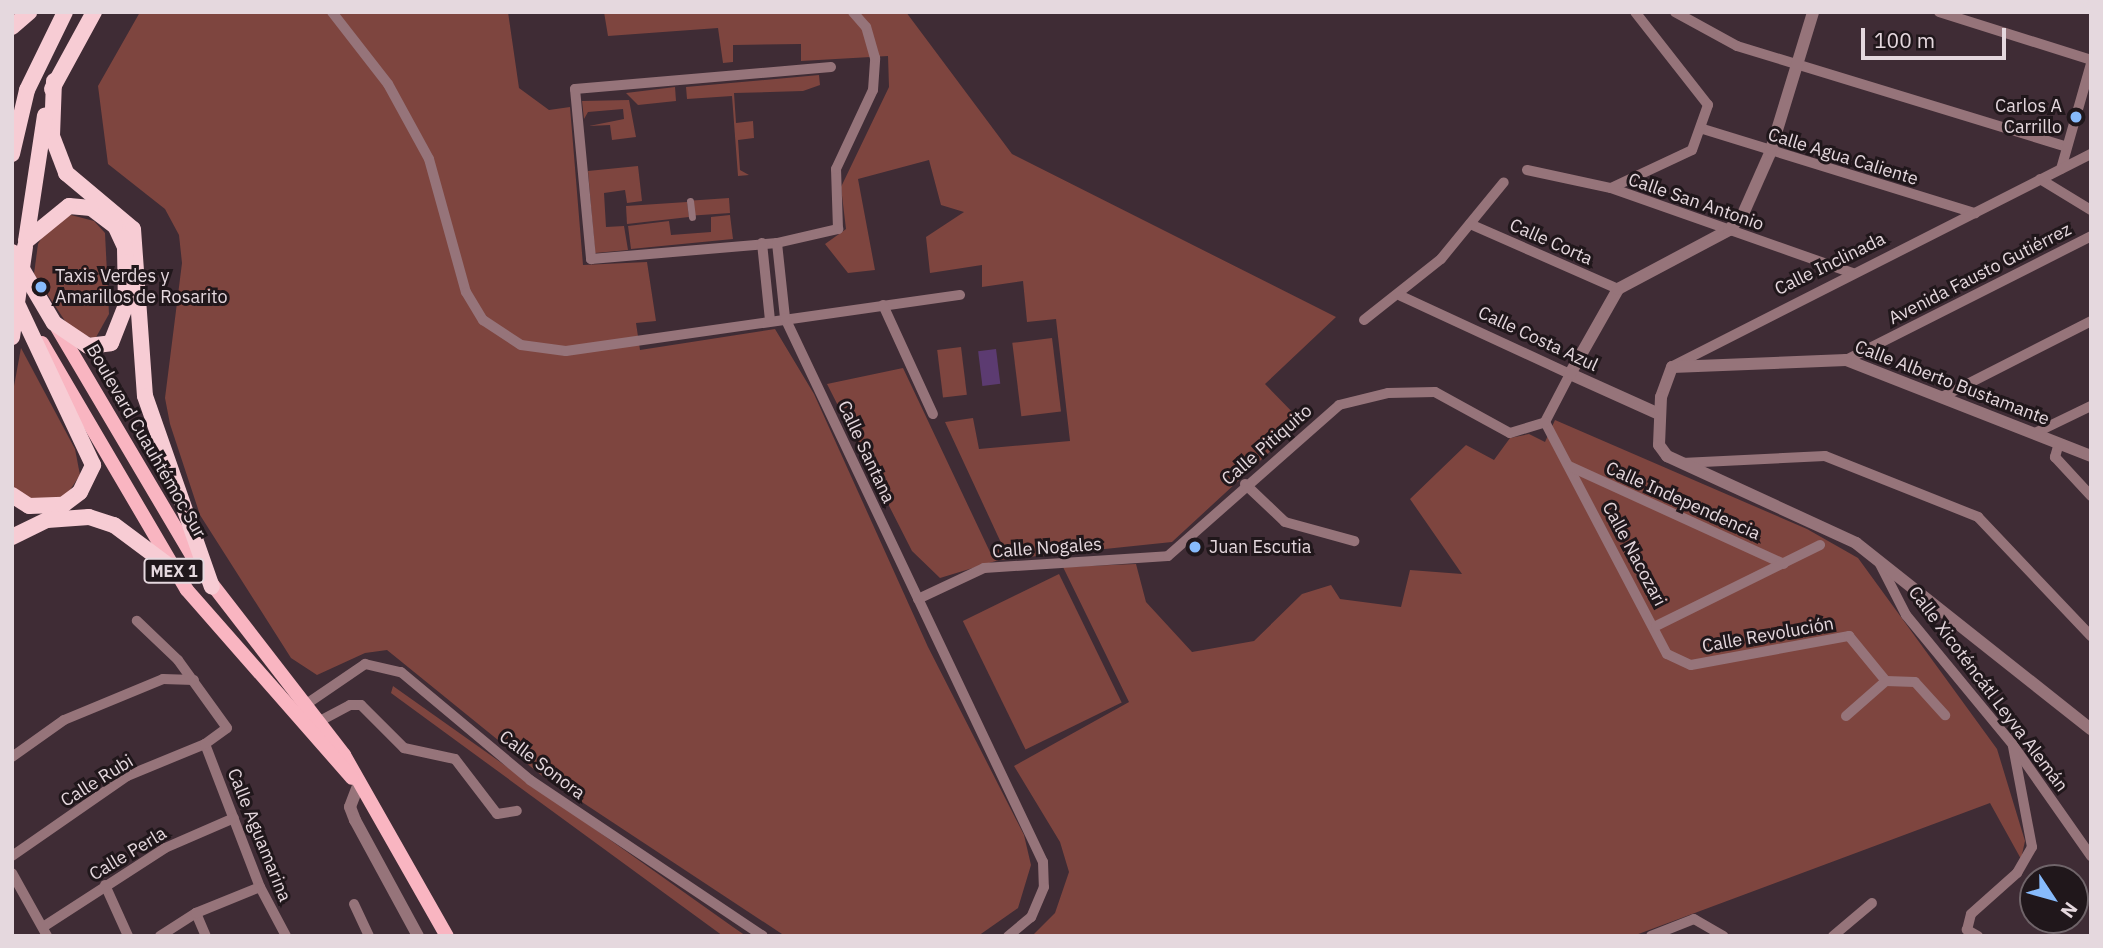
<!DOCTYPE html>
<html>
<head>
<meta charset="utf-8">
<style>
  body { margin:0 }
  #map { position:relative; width:2103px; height:948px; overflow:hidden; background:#3f2c35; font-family:"IBM Plex Sans",sans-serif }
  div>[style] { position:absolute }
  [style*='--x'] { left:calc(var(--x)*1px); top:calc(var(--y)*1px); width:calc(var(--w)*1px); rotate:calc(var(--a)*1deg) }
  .green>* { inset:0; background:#7e453f; transform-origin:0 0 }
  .water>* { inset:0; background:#5c3b71; transform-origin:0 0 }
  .pedestrian>* { height:7px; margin:-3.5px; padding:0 3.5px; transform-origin:3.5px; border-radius:3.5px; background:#96747a }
  .minor>* { height:10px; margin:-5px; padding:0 5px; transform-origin:5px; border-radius:5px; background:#96747a }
  .tertiary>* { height:12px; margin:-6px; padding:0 6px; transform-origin:6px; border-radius:6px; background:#96747a }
  .primary>* { height:14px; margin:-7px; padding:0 7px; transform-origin:7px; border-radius:7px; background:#f9b5c1 }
  .trunk>* { height:16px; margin:-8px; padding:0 8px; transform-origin:8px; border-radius:8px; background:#f7ccd4 }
  .trunk-bridge>* { height:16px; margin:-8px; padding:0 8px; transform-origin:8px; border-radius:8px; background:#f7ccd4 }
  .dots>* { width:19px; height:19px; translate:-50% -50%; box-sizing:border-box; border:4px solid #20171b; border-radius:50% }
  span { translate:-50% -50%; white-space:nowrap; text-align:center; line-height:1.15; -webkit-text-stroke:6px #20171b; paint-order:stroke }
  .shield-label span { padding:2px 5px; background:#20171b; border:2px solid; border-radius:5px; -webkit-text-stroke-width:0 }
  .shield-label { font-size:16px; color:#e5d8de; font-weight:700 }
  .poi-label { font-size:18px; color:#e5d8de }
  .right { translate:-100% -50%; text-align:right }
  .left { translate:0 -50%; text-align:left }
  .street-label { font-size:18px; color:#e5d8de }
  .frame { position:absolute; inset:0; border:14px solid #e5d8de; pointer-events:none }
  .north { position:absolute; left:2019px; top:864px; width:70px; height:70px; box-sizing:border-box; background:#20171b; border:2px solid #6f6469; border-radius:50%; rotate:126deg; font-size:19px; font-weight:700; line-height:28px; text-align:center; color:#e5d8de }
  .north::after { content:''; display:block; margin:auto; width:24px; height:32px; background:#87bbfc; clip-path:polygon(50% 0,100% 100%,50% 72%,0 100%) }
  .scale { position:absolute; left:1861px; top:28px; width:145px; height:32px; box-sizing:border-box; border:4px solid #e5d8de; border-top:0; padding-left:9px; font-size:21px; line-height:24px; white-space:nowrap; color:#e5d8de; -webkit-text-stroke:5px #20171b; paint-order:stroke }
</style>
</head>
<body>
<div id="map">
  <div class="green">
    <i style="clip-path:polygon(140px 12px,508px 12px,519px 88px,549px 110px,570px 107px,583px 265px,647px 262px,656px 321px,636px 323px,640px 350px,775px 329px,814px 394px,928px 647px,1024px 835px,1031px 865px,1018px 908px,978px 936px,785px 936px,541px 775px,387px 650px,365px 653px,317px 675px,291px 658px,200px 515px,170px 424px,165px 398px,182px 263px,179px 235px,165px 209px,108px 164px,98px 86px)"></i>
    <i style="clip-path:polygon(604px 12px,906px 12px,1012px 154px,1336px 317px,1265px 384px,1302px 422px,1172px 542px,999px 560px,940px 578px,912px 551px,827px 384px,903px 368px,990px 552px,1003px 547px,945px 422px,973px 418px,979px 449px,1070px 441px,1056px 319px,1027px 322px,1023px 281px,982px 287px,982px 265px,930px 273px,926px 237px,964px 212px,941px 205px,929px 160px,858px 179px,875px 270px,848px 273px,825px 244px,846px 229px,841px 187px,889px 87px,888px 56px,801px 61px,801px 44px,733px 45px,733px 62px,723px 63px,718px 28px,608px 36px)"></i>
    <i style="clip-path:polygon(819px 75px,820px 85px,803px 91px,734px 93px,736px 123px,753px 121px,754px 138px,738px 140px,740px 170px,749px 175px,738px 176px,732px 96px,687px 99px,686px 87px)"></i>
    <i style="clip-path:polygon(675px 87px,676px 101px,638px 105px,626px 93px)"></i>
    <i style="clip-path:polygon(629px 100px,636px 137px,612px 140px,610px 125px,589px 126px,624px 119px,623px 109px,588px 112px,584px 119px,582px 101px)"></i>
    <i style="clip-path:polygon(638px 166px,642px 201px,627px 203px,625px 190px,604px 193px,606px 227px,624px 226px,628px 250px,595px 253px,588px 171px)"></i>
    <i style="left:729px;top:198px;width:15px;height:36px;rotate:86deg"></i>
    <i style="clip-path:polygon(687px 202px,689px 217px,627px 224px,626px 206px)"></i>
    <i style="clip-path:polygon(71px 215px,94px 221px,105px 233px,109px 314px,95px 339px,71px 330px,34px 274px,38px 244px,48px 227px)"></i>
    <i style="clip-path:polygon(730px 215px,733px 239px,631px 249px,628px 226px,669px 221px,671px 235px,711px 232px,711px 217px)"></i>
    <i style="left:1052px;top:338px;width:74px;height:40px;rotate:83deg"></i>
    <i style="left:961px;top:347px;width:48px;height:24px;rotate:83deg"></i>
    <i style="clip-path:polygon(21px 348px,75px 449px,80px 475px,66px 496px,29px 502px,12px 487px,12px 397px)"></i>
    <i style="clip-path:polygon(1555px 420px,1807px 529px,1858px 558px,1997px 749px,2025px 841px,2021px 859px,1990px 803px,1633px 936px,1032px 936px,1055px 913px,1069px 872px,1060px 842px,1014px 766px,1129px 702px,1063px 567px,1136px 564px,1146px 602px,1192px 652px,1254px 641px,1302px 594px,1331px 585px,1340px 599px,1401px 607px,1410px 570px,1462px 574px,1410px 499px,1466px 445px,1494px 460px,1510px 438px,1529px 434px,1545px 442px)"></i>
    <i style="left:1059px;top:574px;width:143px;height:107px;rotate:64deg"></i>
    <i style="clip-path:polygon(393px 686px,733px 927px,746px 936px,723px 936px,391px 693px)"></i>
  </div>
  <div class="water">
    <i style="left:996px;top:349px;width:35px;height:18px;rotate:83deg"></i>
  </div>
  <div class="pedestrian">
    <i style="--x:690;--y:201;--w:16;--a:83"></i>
  </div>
  <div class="minor">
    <i style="--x:332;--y:12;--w:91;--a:52.1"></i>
    <i style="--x:388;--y:84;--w:85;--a:61.3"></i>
    <i style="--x:429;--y:159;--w:138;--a:74.5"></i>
    <i style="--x:466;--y:292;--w:33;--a:59"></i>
    <i style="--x:483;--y:320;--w:45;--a:33.3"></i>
    <i style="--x:521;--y:345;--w:45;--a:7.6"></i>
    <i style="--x:566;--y:351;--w:398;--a:-8.1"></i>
    <i style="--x:1675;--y:12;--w:71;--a:28.7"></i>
    <i style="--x:1737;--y:46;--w:345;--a:17"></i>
    <i style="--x:1939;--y:12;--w:159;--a:17.5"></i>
    <i style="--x:831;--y:67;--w:257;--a:175.1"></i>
    <i style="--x:575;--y:89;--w:171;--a:84.6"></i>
    <i style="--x:591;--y:259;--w:187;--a:-4.9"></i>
    <i style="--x:777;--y:243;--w:63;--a:-12.9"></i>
    <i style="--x:838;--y:229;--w:60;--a:-91.9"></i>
    <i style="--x:836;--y:169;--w:87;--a:-64.9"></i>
    <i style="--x:873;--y:90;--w:32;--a:-86"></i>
    <i style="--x:875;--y:58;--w:32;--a:-106"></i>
    <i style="--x:866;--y:27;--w:20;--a:-131"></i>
    <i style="--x:1703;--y:129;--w:285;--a:17.2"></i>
    <i style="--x:2061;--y:169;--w:109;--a:-74.1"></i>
    <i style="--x:1527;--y:170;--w:86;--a:12.1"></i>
    <i style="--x:1611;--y:188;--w:256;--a:19.4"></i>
    <i style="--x:2040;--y:179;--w:60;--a:31.3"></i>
    <i style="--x:1611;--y:188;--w:89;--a:-25.1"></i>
    <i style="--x:1692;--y:150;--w:48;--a:-70.4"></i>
    <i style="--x:1708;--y:105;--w:118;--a:-128.1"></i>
    <i style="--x:1470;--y:224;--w:162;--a:23.7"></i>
    <i style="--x:762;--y:243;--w:77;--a:84.1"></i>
    <i style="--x:777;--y:243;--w:75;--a:83.9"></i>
    <i style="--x:785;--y:318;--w:602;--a:64.63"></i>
    <i style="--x:1043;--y:862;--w:25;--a:88"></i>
    <i style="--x:1044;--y:887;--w:33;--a:113"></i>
    <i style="--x:1031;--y:917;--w:30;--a:140"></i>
    <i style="--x:1401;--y:296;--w:186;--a:24.8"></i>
    <i style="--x:1570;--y:374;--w:54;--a:117.5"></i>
    <i style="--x:883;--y:305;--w:120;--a:65.4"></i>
    <i style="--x:1364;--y:320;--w:98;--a:-38.4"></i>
    <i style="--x:1441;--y:259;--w:99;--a:-50.7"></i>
    <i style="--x:1846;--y:360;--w:275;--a:-26.8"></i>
    <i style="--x:1673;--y:366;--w:469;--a:-26.9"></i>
    <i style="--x:1942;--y:397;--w:167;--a:-27"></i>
    <i style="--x:1545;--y:422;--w:262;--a:62.3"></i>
    <i style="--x:1667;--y:654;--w:26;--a:25"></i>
    <i style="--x:1691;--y:665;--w:161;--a:-10.4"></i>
    <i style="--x:1849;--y:636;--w:58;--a:50.6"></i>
    <i style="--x:1886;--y:681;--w:29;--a:2"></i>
    <i style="--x:1915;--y:682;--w:45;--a:47.7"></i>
    <i style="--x:2035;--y:433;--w:62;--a:-25.7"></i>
    <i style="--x:2059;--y:443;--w:15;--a:106"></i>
    <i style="--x:2055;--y:457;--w:53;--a:47.3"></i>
    <i style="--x:1682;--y:463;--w:143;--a:-2.8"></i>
    <i style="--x:1825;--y:456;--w:165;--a:21.7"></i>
    <i style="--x:1978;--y:517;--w:164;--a:46.5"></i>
    <i style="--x:1569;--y:466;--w:236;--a:24.5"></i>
    <i style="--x:1245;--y:484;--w:55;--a:43.5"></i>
    <i style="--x:1285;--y:522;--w:72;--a:15.4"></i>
    <i style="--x:1879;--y:562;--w:59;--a:63"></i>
    <i style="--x:1906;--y:615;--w:168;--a:50.5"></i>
    <i style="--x:2013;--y:745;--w:136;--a:54.9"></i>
    <i style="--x:918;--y:599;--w:73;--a:-25.2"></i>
    <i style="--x:984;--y:568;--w:184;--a:-3.7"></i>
    <i style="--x:1168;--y:556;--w:228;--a:-41.4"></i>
    <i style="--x:1339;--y:405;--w:50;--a:-13.8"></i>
    <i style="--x:1388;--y:393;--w:47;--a:-1.2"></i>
    <i style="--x:1435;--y:392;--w:85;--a:28.7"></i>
    <i style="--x:1510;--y:433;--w:37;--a:-17"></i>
    <i style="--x:1656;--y:626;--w:183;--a:-26.3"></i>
    <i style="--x:305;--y:705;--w:73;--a:-34.3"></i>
    <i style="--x:365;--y:664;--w:37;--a:13"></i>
    <i style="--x:401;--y:672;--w:168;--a:39.9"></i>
    <i style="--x:530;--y:780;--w:280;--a:33.8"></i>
    <i style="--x:1846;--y:716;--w:53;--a:-41.2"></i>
    <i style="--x:318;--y:722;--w:36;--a:-28"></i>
    <i style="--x:350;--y:705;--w:11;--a:0"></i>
    <i style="--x:361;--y:705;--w:61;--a:45"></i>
    <i style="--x:404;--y:748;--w:52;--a:12.2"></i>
    <i style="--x:455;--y:759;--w:69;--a:52.6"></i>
    <i style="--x:497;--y:814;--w:20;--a:-9"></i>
    <i style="--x:205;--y:744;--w:153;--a:69"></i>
    <i style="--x:260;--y:887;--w:55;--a:62"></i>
    <i style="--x:12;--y:757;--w:64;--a:-35.4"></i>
    <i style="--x:64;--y:720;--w:107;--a:-22.5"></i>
    <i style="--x:163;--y:679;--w:31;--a:2"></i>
    <i style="--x:12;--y:856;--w:140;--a:-34.8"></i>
    <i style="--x:127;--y:776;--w:84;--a:-22.3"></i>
    <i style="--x:205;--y:744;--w:27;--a:-36"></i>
    <i style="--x:227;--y:728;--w:84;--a:-125.8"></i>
    <i style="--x:178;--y:660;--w:57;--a:-136.4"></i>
    <i style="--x:12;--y:873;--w:72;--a:60.9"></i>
    <i style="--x:105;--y:885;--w:56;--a:65.7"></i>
    <i style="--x:354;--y:904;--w:35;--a:65"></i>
    <i style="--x:196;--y:913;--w:25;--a:67"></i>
    <i style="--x:43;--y:927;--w:145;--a:-32.9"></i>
    <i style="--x:165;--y:848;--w:75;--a:-23.5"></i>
    <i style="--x:160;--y:936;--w:43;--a:-32.6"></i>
    <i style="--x:196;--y:913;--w:69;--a:-22.1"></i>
    <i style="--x:1651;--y:936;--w:46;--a:-21.6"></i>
    <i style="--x:1694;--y:919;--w:34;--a:30"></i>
    <i style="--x:1833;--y:936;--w:51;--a:-40.2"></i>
    <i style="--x:1978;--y:936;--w:13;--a:-151"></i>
    <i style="--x:1967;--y:930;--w:16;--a:-76"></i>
    <i style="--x:1971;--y:914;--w:62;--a:-41.7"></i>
    <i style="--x:2017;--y:873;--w:30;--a:-60"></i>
    <i style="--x:2032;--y:847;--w:103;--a:-100.7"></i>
  </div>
  <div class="tertiary">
    <i style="--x:1659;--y:414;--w:98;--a:-155.8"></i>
    <i style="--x:1570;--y:374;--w:98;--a:-60.5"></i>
    <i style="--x:1618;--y:289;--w:126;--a:-28"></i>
    <i style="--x:1729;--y:230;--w:21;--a:-49"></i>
    <i style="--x:1743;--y:214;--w:67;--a:-66.1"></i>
    <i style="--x:1770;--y:153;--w:147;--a:-73"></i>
    <i style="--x:2091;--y:456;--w:263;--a:-158.6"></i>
    <i style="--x:1846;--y:360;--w:174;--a:177.7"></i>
    <i style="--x:1672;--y:367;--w:32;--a:110"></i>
    <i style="--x:1661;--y:397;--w:48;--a:92.4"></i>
    <i style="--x:1659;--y:445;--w:14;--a:54"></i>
    <i style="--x:1667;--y:456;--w:208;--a:24.7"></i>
    <i style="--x:1856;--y:543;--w:300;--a:38.4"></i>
    <i style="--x:358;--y:786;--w:22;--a:111"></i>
    <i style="--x:350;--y:807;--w:14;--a:69"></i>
    <i style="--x:355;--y:820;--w:132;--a:61.5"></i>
  </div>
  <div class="primary">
    <i style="--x:55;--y:324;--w:281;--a:59.4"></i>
    <i style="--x:198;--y:566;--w:239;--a:52.3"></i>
    <i style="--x:344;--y:755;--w:208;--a:60.4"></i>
    <i style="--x:42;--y:343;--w:286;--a:59.6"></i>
    <i style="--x:187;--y:590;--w:250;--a:48.7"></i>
  </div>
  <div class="trunk">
    <i style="--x:12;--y:27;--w:23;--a:-41"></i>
    <i style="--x:54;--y:81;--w:55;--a:92.1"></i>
    <i style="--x:52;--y:136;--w:40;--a:69"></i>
    <i style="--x:66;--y:173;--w:87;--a:39.9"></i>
    <i style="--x:133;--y:229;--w:167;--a:85.9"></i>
    <i style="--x:145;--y:396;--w:202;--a:70.7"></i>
    <i style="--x:52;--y:89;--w:88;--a:-61.4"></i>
    <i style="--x:12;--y:154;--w:66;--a:-76.8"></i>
    <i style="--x:27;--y:90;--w:87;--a:-64"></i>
    <i style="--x:26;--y:241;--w:127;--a:-81.4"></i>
    <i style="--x:12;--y:252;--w:82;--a:59.4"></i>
    <i style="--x:54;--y:323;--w:41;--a:34.1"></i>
    <i style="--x:88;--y:346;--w:23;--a:-7"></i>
    <i style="--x:111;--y:343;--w:41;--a:-68.5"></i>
    <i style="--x:126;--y:305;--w:58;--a:-91"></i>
    <i style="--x:125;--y:247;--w:23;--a:-115"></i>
    <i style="--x:115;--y:226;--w:30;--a:-143"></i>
    <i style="--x:91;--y:208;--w:22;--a:-175"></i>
    <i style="--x:69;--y:206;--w:55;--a:140.9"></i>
    <i style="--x:12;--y:495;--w:20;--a:33"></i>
    <i style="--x:29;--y:506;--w:34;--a:-2"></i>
    <i style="--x:63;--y:505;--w:21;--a:-37"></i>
    <i style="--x:80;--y:492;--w:30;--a:-64"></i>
    <i style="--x:93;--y:465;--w:188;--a:-115.2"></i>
    <i style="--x:12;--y:537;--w:39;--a:-26"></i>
    <i style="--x:47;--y:520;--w:42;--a:-4.1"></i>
    <i style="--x:89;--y:517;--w:26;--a:18"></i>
    <i style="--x:114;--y:525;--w:74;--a:36.7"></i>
  </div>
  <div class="trunk-bridge">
    <i style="--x:12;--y:337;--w:91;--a:-81.8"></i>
  </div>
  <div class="dots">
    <i style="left:2076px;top:117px;background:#87bbfc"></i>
    <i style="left:41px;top:287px;background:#87bbfc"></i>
    <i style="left:1195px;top:547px;background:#87bbfc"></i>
  </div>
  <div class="shield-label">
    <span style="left:174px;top:571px">MEX 1</span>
  </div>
  <div class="poi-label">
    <span class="right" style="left:2062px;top:117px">Carlos A<br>Carrillo</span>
    <span class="left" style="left:55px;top:287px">Taxis Verdes y<br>Amarillos de Rosarito</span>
    <span class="left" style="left:1209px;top:547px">Juan Escutia</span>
  </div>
  <div class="street-label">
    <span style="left:1843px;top:157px;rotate:17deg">Calle Agua Caliente</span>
    <span style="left:1696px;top:202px;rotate:19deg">Calle San Antonio</span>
    <span style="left:1551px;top:242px;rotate:24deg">Calle Corta</span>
    <span style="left:1830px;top:264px;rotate:-26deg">Calle Inclinada</span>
    <span style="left:1980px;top:274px;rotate:-27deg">Avenida Fausto Gutiérrez</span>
    <span style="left:1538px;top:339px;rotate:25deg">Calle Costa Azul</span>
    <span style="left:1952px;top:383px;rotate:21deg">Calle Alberto Bustamante</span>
    <span style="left:146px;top:441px;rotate:60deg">Boulevard Cuauhtémoc Sur</span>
    <span style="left:1267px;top:445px;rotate:-41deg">Calle Pitiquito</span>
    <span style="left:866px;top:452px;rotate:65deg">Calle Santana</span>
    <span style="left:1683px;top:501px;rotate:24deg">Calle Independencia</span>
    <span style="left:1047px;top:548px;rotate:-4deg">Calle Nogales</span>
    <span style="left:1634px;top:554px;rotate:62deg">Calle Nacozari</span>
    <span style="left:1768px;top:635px;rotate:-10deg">Calle Revolución</span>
    <span style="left:1988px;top:689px;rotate:53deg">Calle Xicoténcátl Leyva Alemán</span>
    <span style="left:542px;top:765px;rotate:37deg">Calle Sonora</span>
    <span style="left:97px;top:781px;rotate:-32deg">Calle Rubi</span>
    <span style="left:259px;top:835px;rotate:68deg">Calle Aguamarina</span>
    <span style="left:128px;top:854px;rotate:-31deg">Calle Perla</span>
  </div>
  <div class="frame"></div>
  <div class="north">N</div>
  <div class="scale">100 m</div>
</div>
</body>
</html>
